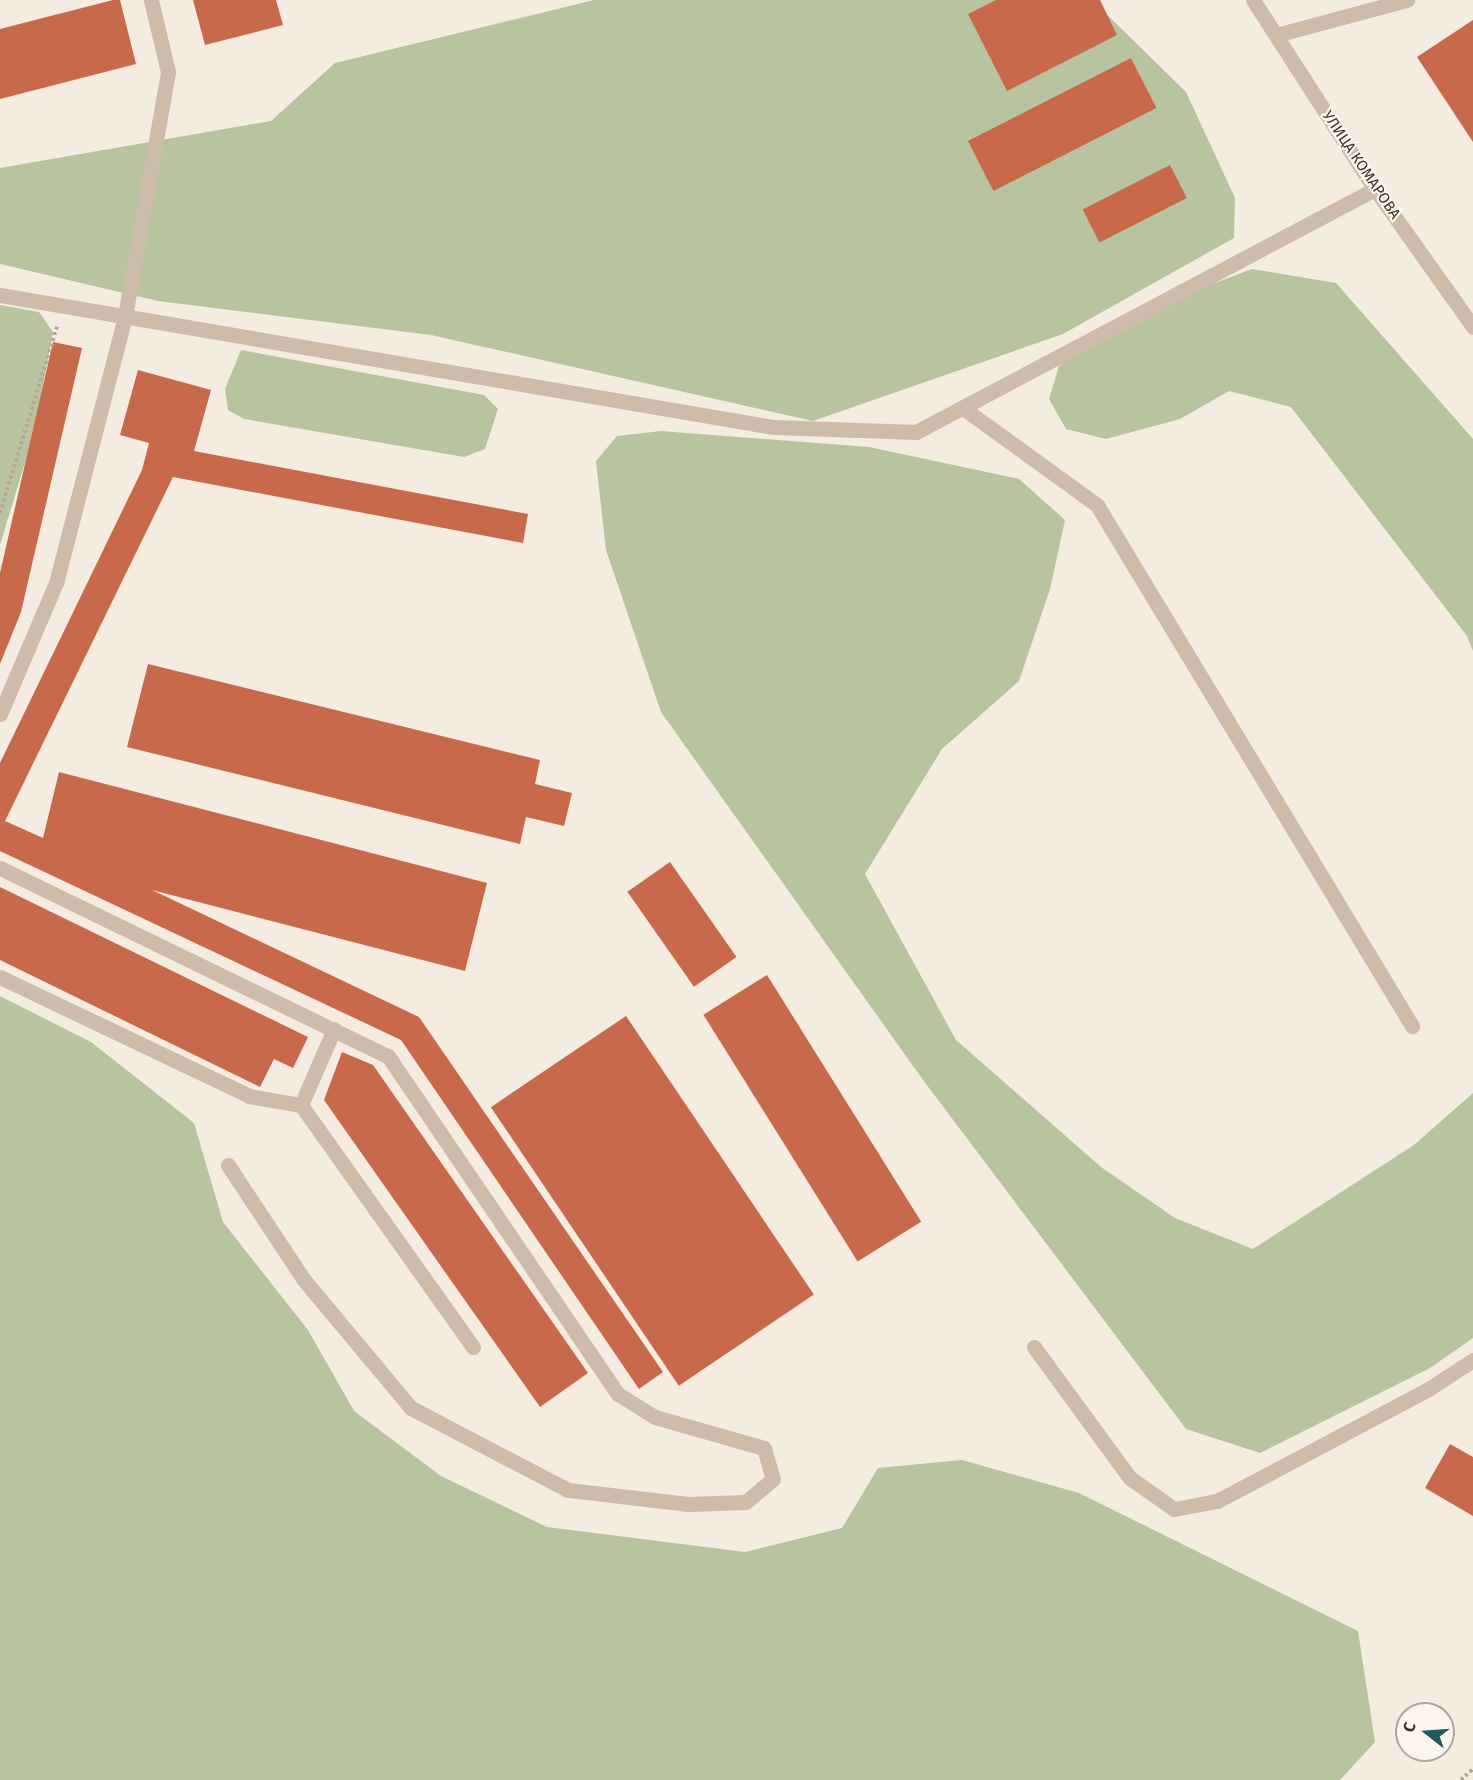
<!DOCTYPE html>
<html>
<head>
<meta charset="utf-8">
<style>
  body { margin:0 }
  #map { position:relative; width:1473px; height:1780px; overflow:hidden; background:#f4ebe1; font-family:"Fira Sans",sans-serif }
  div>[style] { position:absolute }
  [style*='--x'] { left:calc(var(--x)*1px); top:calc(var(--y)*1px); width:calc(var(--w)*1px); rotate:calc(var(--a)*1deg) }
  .green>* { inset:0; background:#b8c4a0 }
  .building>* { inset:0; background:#c8694b; transform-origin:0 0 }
  .path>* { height:4px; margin-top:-2px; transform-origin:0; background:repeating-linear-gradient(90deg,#b9a596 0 3px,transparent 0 6px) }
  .service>* { height:15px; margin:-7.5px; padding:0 7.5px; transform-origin:7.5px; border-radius:7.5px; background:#cdbbac }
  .tertiary>* { height:15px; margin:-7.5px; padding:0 7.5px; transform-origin:7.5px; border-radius:7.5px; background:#cdbbac }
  span { translate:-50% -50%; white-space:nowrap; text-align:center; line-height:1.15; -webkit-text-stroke:4.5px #fbf5ee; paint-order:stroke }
  .street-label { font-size:15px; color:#3b302b }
  .north { position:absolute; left:1395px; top:1702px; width:60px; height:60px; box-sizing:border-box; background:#fbf5ee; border:2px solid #aea6a0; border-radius:50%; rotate:287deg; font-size:16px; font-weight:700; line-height:24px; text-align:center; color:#3b302b }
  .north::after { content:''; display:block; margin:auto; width:21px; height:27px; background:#1f5a5e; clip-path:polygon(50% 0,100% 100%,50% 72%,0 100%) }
</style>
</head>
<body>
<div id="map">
  <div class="green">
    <i style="clip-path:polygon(594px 0,1092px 0,1186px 92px,1235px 198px,1234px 238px,1063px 334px,813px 421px,431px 335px,158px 301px,0 264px,0 168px,271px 121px,335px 63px)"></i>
    <i style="clip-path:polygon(1252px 269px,1336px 283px,1473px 439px,1473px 651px,1467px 636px,1291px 407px,1229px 391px,1180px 419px,1106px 439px,1066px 429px,1049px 399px,1059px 366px,1139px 312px)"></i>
    <i style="clip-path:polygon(0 305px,39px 312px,53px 332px,33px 436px,0 545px)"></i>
    <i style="clip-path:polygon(241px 350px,484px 395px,498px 409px,485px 449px,464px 457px,244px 419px,228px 410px,225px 389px)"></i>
    <i style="clip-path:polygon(661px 431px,869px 447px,1019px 479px,1065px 520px,1050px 589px,1019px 681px,942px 749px,865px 874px,956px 1040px,1101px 1167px,1175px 1218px,1253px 1249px,1414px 1145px,1473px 1093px,1473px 1338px,1430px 1368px,1260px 1453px,1186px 1429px,923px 1080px,661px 712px,606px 550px,596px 461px,617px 436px)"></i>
    <i style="clip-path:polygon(0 996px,91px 1042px,194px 1123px,223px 1222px,308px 1330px,354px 1411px,441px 1476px,547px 1527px,745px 1552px,842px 1528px,878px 1468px,962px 1460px,1079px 1493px,1358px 1631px,1375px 1742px,1340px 1780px,0 1780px)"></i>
  </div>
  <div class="building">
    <i style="clip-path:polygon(113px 0,120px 0,136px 64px,0 99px,0 29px)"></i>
    <i style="clip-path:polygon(193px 0,276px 0,283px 25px,205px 45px)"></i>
    <i style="clip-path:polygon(996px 0,1100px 0,1117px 35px,1007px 91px,968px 14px)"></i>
    <i style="clip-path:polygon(1473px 20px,1473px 142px,1417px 57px)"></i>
    <i style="left:1131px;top:58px;width:56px;height:183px;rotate:63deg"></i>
    <i style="left:1170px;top:165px;width:37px;height:98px;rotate:63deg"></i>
    <i style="clip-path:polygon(53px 342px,82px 348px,21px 612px,0 664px,0 573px)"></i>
    <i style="clip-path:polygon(138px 370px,211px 390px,194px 451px,528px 514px,523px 543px,173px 477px,5px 821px,43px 838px,59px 772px,487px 883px,465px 971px,152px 890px,419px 1017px,663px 1372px,639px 1389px,401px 1040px,0 851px,0 763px,142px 470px,149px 443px,120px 435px)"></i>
    <i style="clip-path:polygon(148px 664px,540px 760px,535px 784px,572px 793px,564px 826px,526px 817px,520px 844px,127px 747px)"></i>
    <i style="left:670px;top:862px;width:116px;height:52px;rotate:55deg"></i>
    <i style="clip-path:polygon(0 887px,308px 1037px,293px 1068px,274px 1059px,260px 1087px,0 960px)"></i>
    <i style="left:767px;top:975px;width:291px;height:75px;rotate:58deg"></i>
    <i style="left:626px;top:1016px;width:336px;height:163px;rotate:56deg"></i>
    <i style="clip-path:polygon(342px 1052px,373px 1065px,588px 1373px,540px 1407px,324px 1100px)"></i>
    <i style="clip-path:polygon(1450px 1444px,1473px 1457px,1473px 1516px,1425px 1488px)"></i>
  </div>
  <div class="path">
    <i style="--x:0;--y:513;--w:195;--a:-73"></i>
    <i style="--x:1461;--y:1780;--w:16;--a:-43"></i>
  </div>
  <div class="service">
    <i style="--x:1276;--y:35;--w:136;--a:-15"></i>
    <i style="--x:0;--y:295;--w:784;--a:9.69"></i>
    <i style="--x:773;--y:427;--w:143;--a:2"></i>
    <i style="--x:916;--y:432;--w:519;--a:-27.9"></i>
    <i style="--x:963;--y:408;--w:165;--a:35.9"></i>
    <i style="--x:1097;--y:505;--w:609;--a:58.84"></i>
    <i style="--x:0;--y:714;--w:142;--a:-66.9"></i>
    <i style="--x:56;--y:583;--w:276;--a:-75.5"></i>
    <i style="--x:125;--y:316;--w:248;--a:-80"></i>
    <i style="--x:168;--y:72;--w:74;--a:-103.3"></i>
    <i style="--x:0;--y:868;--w:431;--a:25.9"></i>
    <i style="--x:388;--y:1056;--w:409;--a:55.8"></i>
    <i style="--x:618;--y:1394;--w:44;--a:31.9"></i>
    <i style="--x:655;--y:1417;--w:113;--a:15.9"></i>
    <i style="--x:764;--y:1448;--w:32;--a:74"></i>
    <i style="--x:773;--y:1479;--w:35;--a:140"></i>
    <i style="--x:746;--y:1502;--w:58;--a:178"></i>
    <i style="--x:688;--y:1504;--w:121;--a:-173.3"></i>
    <i style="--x:568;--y:1490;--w:177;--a:-152.4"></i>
    <i style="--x:411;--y:1408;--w:167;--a:-129.9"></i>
    <i style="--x:304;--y:1280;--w:138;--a:-123.5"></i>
    <i style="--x:0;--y:977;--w:276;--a:25.5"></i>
    <i style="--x:249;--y:1096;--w:53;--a:9.8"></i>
    <i style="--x:334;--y:1029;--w:83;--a:113.5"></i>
    <i style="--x:301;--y:1105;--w:297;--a:54.6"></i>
    <i style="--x:1034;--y:1347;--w:162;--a:53.8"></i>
    <i style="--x:1130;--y:1478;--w:54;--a:35.2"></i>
    <i style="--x:1174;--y:1509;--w:44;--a:-10.5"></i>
    <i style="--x:1217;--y:1501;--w:238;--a:-27.9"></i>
    <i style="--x:1427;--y:1390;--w:55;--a:-33.1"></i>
  </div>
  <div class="tertiary">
    <i style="--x:1253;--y:0;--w:225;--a:57.2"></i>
    <i style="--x:1375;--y:189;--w:169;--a:54.6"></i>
  </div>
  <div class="street-label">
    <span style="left:1361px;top:165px;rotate:56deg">УЛИЦА КОМАРОВА</span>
  </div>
  <div class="north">С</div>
</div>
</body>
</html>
